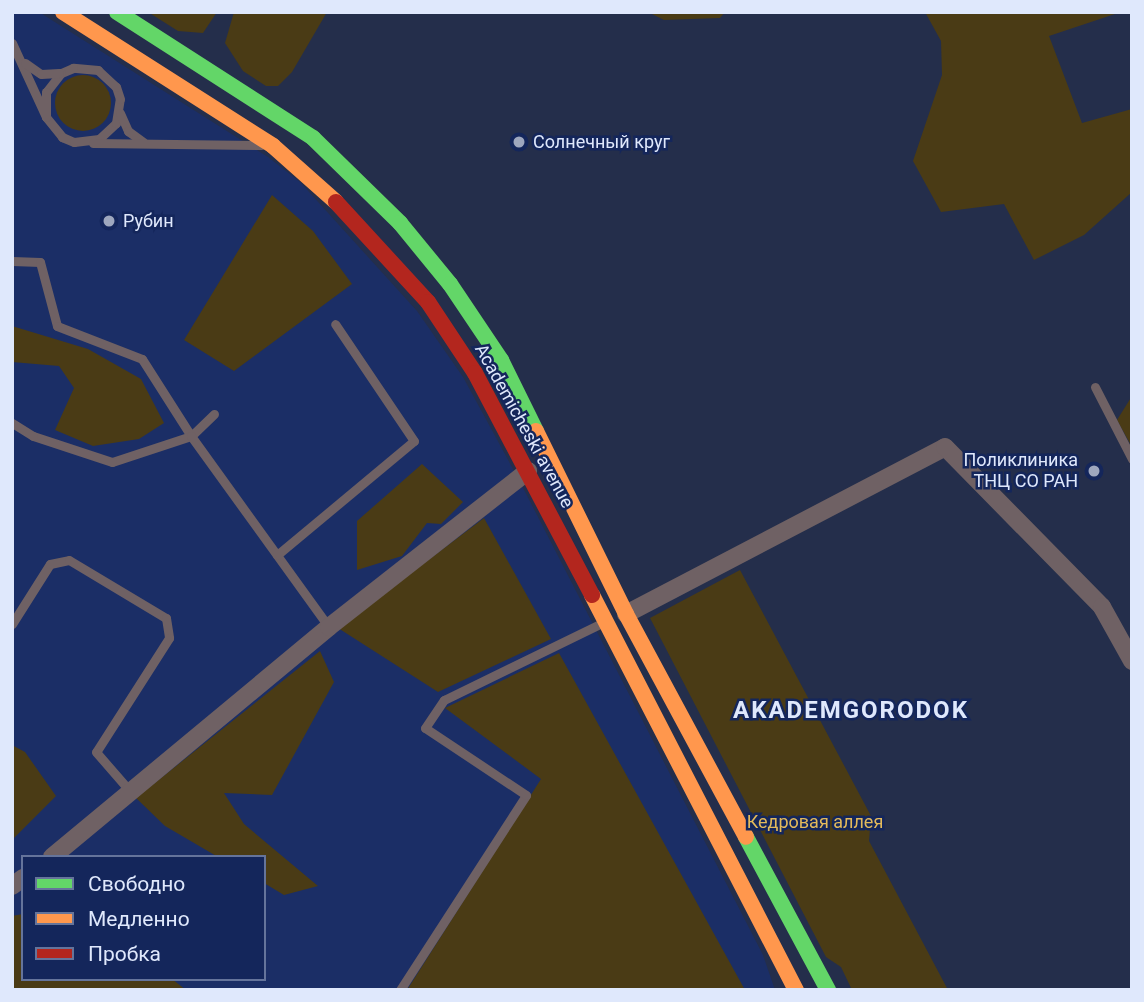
<!DOCTYPE html>
<html>
<head>
<meta charset="utf-8">
<style>
  body { margin:0 }
  #map { position:relative; width:1144px; height:1002px; overflow:hidden; background:#242e4b; font-family:Roboto,sans-serif }
  div>[style] { position:absolute }
  [style*='--x'] { left:calc(var(--x)*1px); top:calc(var(--y)*1px); width:calc(var(--w)*1px); rotate:calc(var(--a)*1deg) }
  .built>* { inset:0; background:#1b2e66 }
  .green>* { inset:0; background:#4a3b15 }
  .round { border-radius:50% }
  .lane>* { height:9px; margin:-4.5px; padding:0 4.5px; transform-origin:4.5px; border-radius:4.5px; background:#6f6164 }
  .street>* { height:18px; margin:-9px; padding:0 9px; transform-origin:9px; border-radius:9px; background:#6f6164 }
  .fast>* { height:16px; margin:-8px; padding:0 8px; transform-origin:8px; border-radius:8px; background:#63d668 }
  .slow>* { height:16px; margin:-8px; padding:0 8px; transform-origin:8px; border-radius:8px; background:#ff974d }
  .jam>* { height:16px; margin:-8px; padding:0 8px; transform-origin:8px; border-radius:8px; background:#b3261e }
  .dots>* { width:19px; height:19px; translate:-50% -50%; box-sizing:border-box; border:4px solid #14265b; border-radius:50% }
  span { translate:-50% -50%; white-space:nowrap; text-align:center; line-height:1.15; -webkit-text-stroke:5px #14265b; paint-order:stroke }
  .poi-label { font-size:18px; color:#dfe8fc }
  .left { translate:0 -50%; text-align:left }
  .right { translate:-100% -50%; text-align:right }
  .street-label { font-size:18px; color:#dfe8fc }
  .park-label { font-size:18px; color:#e3ba5b }
  .district-label { font-size:24px; color:#dfe8fc; font-weight:700; letter-spacing:2px }
  .frame { position:absolute; inset:0; border:14px solid #dfe8fc; pointer-events:none }
  .legend { position:absolute; left:21px; top:855px; width:245px; height:126px; box-sizing:border-box; background:#14265b; border:2px solid #65749b; margin:0; padding:9px 12px; list-style:none; font-size:21px; color:#dfe8fc }
  .legend li { display:flex; align-items:center; gap:14px; height:35px }
  .legend b { width:35px; border:2px solid #65749b }
</style>
</head>
<body>
<div id="map">
  <div class="built">
    <i style="clip-path:polygon(evenodd,12px 12px,39px 12px,268px 157px,300px 182px,417px 311px,463px 377px,520px 482px,763px 955px,775px 990px,12px 990px,12px 12px,23px 857px,264px 857px,264px 979px,23px 979px,23px 857px)"></i>
  </div>
  <div class="green">
    <i style="clip-path:polygon(148px 12px,217px 12px,203px 33px,178px 31px)"></i>
    <i style="clip-path:polygon(234px 12px,327px 12px,292px 72px,278px 86px,266px 86px,243px 71px,225px 43px)"></i>
    <i style="clip-path:polygon(648px 12px,725px 12px,720px 18px,664px 20px)"></i>
    <i style="clip-path:polygon(925px 12px,1121px 12px,1049px 36px,1082px 123px,1132px 109px,1132px 192px,1084px 235px,1034px 260px,1004px 204px,941px 212px,913px 161px,942px 75px,941px 41px)"></i>
    <i class="round" style="left:55px;top:75px;width:56px;height:56px"></i>
    <i style="clip-path:polygon(272px 195px,313px 231px,352px 284px,234px 371px,184px 340px)"></i>
    <i style="clip-path:polygon(12px 326px,88px 349px,141px 379px,164px 423px,139px 439px,93px 446px,55px 430px,74px 388px,59px 366px,12px 362px)"></i>
    <i style="clip-path:polygon(1132px 396px,1132px 447px,1117px 420px)"></i>
    <i style="clip-path:polygon(422px 464px,463px 502px,441px 524px,427px 523px,402px 556px,357px 570px,357px 521px)"></i>
    <i style="clip-path:polygon(484px 518px,551px 639px,438px 692px,338px 628px)"></i>
    <i style="clip-path:polygon(740px 570px,871px 816px,869px 841px,948px 990px,852px 990px,841px 967px,826px 957px,650px 618px)"></i>
    <i style="clip-path:polygon(320px 651px,334px 682px,272px 795px,224px 793px,244px 824px,318px 886px,284px 895px,264px 883px,264px 857px,218px 857px,165px 826px,136px 798px)"></i>
    <i style="clip-path:polygon(559px 653px,745px 990px,407px 990px,541px 779px,445px 708px)"></i>
    <i style="clip-path:polygon(12px 745px,25px 752px,56px 796px,12px 840px)"></i>
    <i style="clip-path:polygon(23px 914px,23px 979px,172px 979px,186px 990px,12px 990px,12px 916px)"></i>
  </div>
  <div class="lane">
    <i style="--x:12;--y:43;--w:81;--a:65.3"></i>
    <i style="--x:46;--y:117;--w:26;--a:51"></i>
    <i style="--x:62;--y:137;--w:13;--a:23"></i>
    <i style="--x:74;--y:142;--w:25;--a:-7"></i>
    <i style="--x:99;--y:139;--w:23;--a:-43"></i>
    <i style="--x:116;--y:123;--w:24;--a:-81"></i>
    <i style="--x:120;--y:99;--w:13;--a:-108"></i>
    <i style="--x:116;--y:87;--w:25;--a:-137"></i>
    <i style="--x:98;--y:70;--w:25;--a:-175"></i>
    <i style="--x:73;--y:68;--w:13;--a:157"></i>
    <i style="--x:61;--y:73;--w:24;--a:128"></i>
    <i style="--x:46;--y:92;--w:25;--a:90"></i>
    <i style="--x:25;--y:63;--w:19;--a:35"></i>
    <i style="--x:41;--y:74;--w:18;--a:-3"></i>
    <i style="--x:120;--y:113;--w:20;--a:66"></i>
    <i style="--x:128;--y:131;--w:19;--a:36"></i>
    <i style="--x:93;--y:143;--w:168;--a:0.7"></i>
    <i style="--x:12;--y:261;--w:28;--a:2"></i>
    <i style="--x:40;--y:262;--w:66;--a:75.1"></i>
    <i style="--x:57;--y:326;--w:91;--a:21.2"></i>
    <i style="--x:142;--y:359;--w:91;--a:57.5"></i>
    <i style="--x:191;--y:436;--w:83;--a:161.8"></i>
    <i style="--x:112;--y:462;--w:83;--a:-161.8"></i>
    <i style="--x:33;--y:436;--w:25;--a:-148"></i>
    <i style="--x:1095;--y:387;--w:81;--a:62.8"></i>
    <i style="--x:214;--y:414;--w:32;--a:136"></i>
    <i style="--x:191;--y:436;--w:236;--a:54.2"></i>
    <i style="--x:277;--y:555;--w:178;--a:-39.8"></i>
    <i style="--x:414;--y:441;--w:141;--a:-124"></i>
    <i style="--x:12;--y:624;--w:71;--a:-57.7"></i>
    <i style="--x:50;--y:564;--w:19;--a:-12"></i>
    <i style="--x:69;--y:560;--w:113;--a:30.9"></i>
    <i style="--x:166;--y:618;--w:20;--a:81"></i>
    <i style="--x:169;--y:638;--w:135;--a:122.6"></i>
    <i style="--x:96;--y:752;--w:50;--a:49"></i>
    <i style="--x:400;--y:990;--w:232;--a:-57.1"></i>
    <i style="--x:526;--y:795;--w:121;--a:-146.4"></i>
    <i style="--x:425;--y:728;--w:34;--a:-56"></i>
    <i style="--x:444;--y:700;--w:178;--a:-26"></i>
  </div>
  <div class="street">
    <i style="--x:626;--y:614;--w:360;--a:-27.6"></i>
    <i style="--x:945;--y:447;--w:224;--a:45.5"></i>
    <i style="--x:1102;--y:607;--w:62;--a:60.9"></i>
    <i style="--x:52;--y:857;--w:360;--a:-39.7"></i>
    <i style="--x:329;--y:627;--w:253;--a:-38.1"></i>
    <i style="--x:12;--y:886;--w:14;--a:-36"></i>
  </div>
  <div class="fast">
    <i style="--x:117;--y:12;--w:233;--a:32.7"></i>
    <i style="--x:313;--y:138;--w:122;--a:44.3"></i>
    <i style="--x:400;--y:223;--w:79;--a:50.7"></i>
    <i style="--x:450;--y:284;--w:92;--a:56.1"></i>
    <i style="--x:501;--y:360;--w:79;--a:63.8"></i>
    <i style="--x:746;--y:837;--w:174;--a:61.8"></i>
  </div>
  <div class="slow">
    <i style="--x:63;--y:12;--w:249;--a:32.5"></i>
    <i style="--x:273;--y:146;--w:84;--a:41.6"></i>
    <i style="--x:536;--y:431;--w:204;--a:63.8"></i>
    <i style="--x:626;--y:614;--w:253;--a:61.7"></i>
    <i style="--x:592;--y:595;--w:445;--a:62.7"></i>
  </div>
  <div class="jam">
    <i style="--x:336;--y:202;--w:136;--a:47.4"></i>
    <i style="--x:428;--y:302;--w:85;--a:56.5"></i>
    <i style="--x:475;--y:373;--w:251;--a:62.2"></i>
  </div>
  <div class="dots">
    <i style="left:519px;top:142px;background:#9ea7be"></i>
    <i style="left:109px;top:221px;background:#9ea7be"></i>
    <i style="left:1094px;top:471px;background:#9ea7be"></i>
  </div>
  <div class="poi-label">
    <span class="left" style="left:533px;top:142px">Солнечный круг</span>
    <span class="left" style="left:123px;top:221px">Рубин</span>
    <span class="right" style="left:1078px;top:471px">Поликлиника<br>ТНЦ СО РАН</span>
  </div>
  <div class="street-label">
    <span style="left:524px;top:426px;rotate:61deg">Academicheski avenue</span>
  </div>
  <div class="park-label">
    <span style="left:815px;top:822px">Кедровая аллея</span>
  </div>
  <div class="district-label">
    <span style="left:851px;top:711px">AKADEMGORODOK</span>
  </div>
  <div class="frame"></div>
  <ul class="legend">
  <li><b style="height:9px;background:#63d668"></b>Свободно</li>
  <li><b style="height:9px;background:#ff974d"></b>Медленно</li>
  <li><b style="height:9px;background:#b3261e"></b>Пробка</li>
  </ul>
</div>
</body>
</html>
